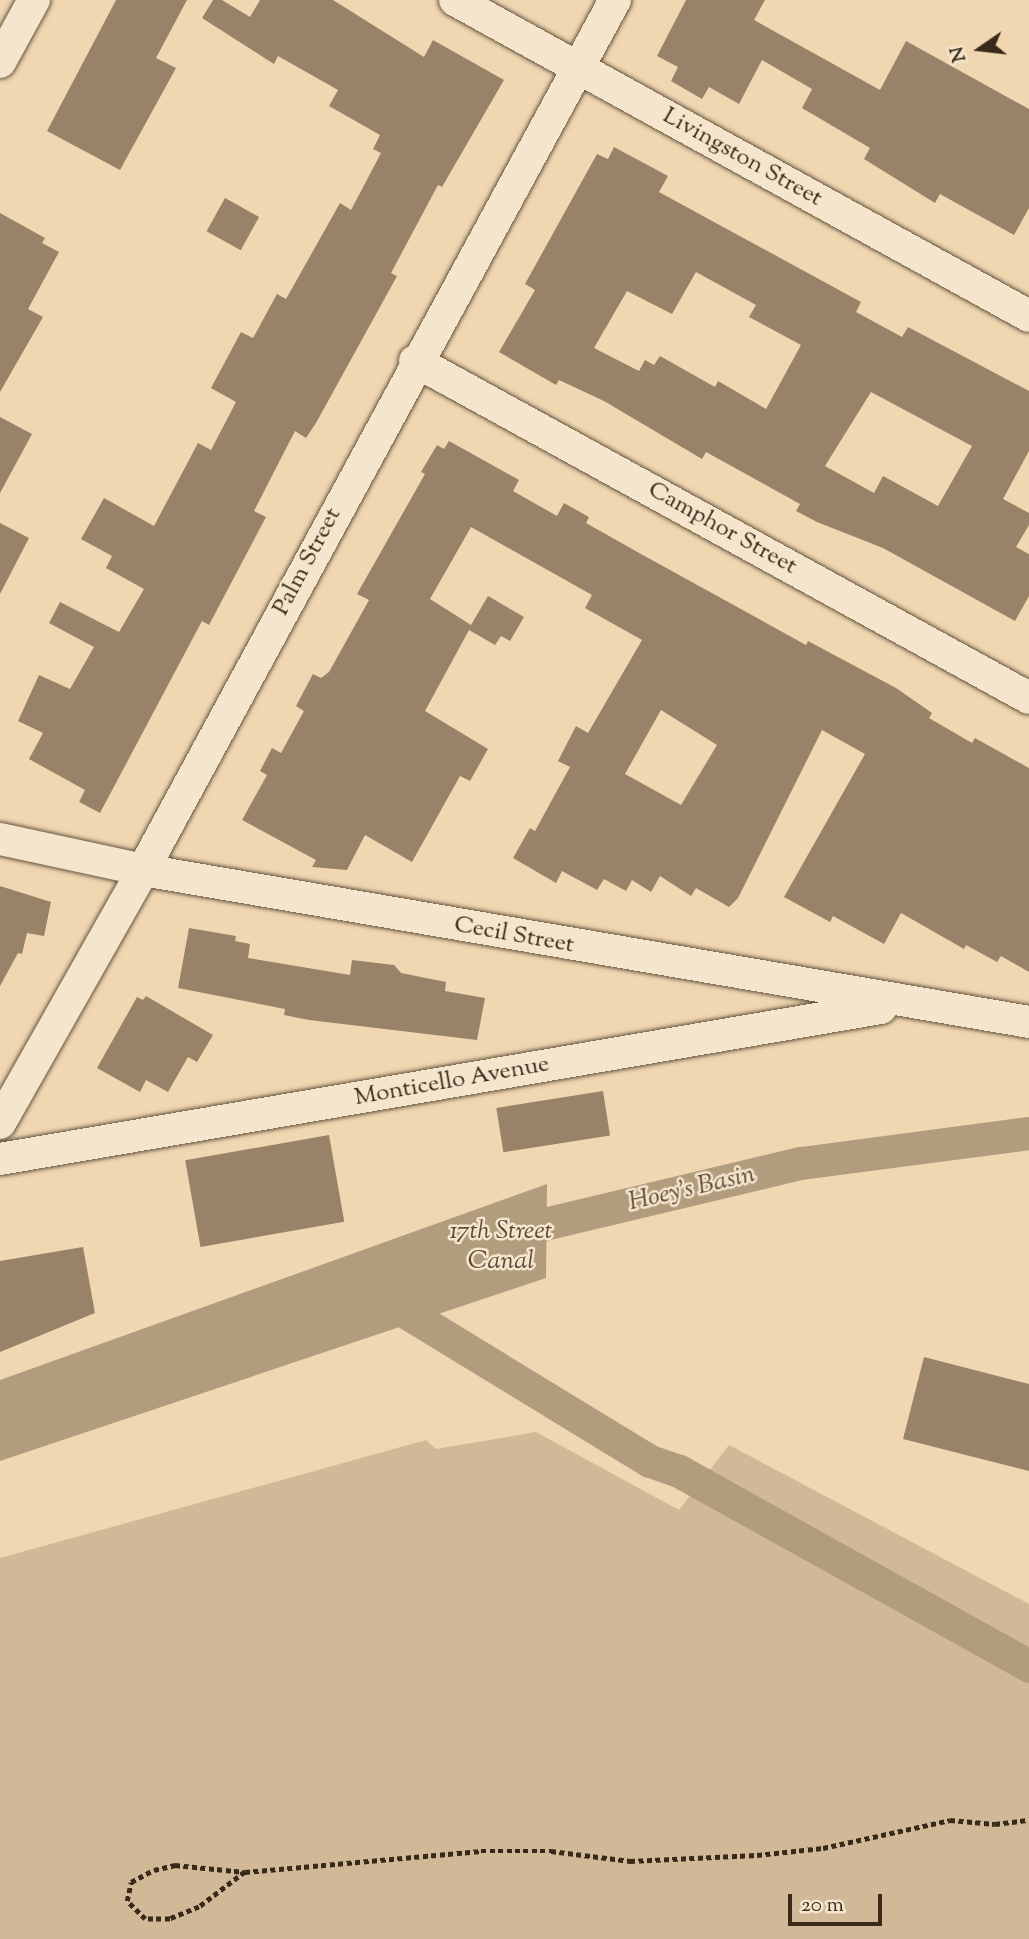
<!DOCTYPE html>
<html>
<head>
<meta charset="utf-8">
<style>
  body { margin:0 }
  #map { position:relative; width:1029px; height:1939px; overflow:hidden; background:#f0d7b2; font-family:"Sorts Mill Goudy",serif }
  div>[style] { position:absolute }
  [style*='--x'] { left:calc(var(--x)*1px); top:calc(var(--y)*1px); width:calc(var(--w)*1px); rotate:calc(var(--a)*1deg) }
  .green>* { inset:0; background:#d1b998 }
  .water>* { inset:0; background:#b19c7e }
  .canal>* { height:33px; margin:-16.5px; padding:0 16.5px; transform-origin:16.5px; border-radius:16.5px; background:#b19c7e }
  .building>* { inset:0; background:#988368; transform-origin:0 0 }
  .path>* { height:4.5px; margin-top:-2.25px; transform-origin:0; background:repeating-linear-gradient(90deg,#382918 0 5px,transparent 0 8.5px) }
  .roads { filter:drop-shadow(0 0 2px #66543e) drop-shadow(0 0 2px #66543e) }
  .minor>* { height:32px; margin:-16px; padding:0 16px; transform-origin:16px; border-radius:16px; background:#f5e5cd }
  span { translate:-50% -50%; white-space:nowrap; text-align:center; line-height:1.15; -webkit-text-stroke:5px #f5e5cd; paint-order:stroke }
  .street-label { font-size:24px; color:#382918 }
  .water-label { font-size:26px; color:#5c4c37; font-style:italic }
  .north { position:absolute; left:945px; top:14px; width:70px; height:70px; -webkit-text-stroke:5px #f5e5cd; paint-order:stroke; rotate:256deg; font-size:19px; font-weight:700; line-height:28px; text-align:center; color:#382918 }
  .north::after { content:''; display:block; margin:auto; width:24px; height:32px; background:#382918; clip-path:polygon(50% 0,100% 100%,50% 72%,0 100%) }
  .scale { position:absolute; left:788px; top:1894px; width:94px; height:32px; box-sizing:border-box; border:4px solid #382918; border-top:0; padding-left:9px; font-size:21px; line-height:24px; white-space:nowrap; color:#382918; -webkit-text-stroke:5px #f5e5cd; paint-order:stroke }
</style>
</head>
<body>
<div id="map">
  <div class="green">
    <i style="clip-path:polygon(536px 1432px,679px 1510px,729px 1445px,1029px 1604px,1029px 1939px,0 1939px,0 1558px,426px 1440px,436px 1449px)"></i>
  </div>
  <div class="water">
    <i style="clip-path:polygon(547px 1184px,546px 1278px,0 1461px,0 1380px)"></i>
  </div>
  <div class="canal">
    <i style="--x:504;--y:1238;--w:42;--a:-19.3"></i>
    <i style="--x:544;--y:1224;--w:264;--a:-13.4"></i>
    <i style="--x:801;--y:1163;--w:230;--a:-7.5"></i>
    <i style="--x:381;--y:1297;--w:315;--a:31.4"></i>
    <i style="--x:650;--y:1461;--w:31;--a:19"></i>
    <i style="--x:679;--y:1471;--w:401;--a:29.1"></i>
  </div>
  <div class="building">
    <i style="clip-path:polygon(116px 0,187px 0,156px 58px,176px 68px,120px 170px,47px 131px)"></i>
    <i style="clip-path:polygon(213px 0,222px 0,250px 17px,260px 0,333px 0,424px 57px,433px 40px,504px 80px,442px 187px,438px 185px,391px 273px,397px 276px,316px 423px,306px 438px,295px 431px,254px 511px,266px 517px,209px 625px,202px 621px,100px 813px,79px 802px,85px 790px,29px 759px,43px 733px,18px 721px,39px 675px,70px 689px,94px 647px,49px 623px,60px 602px,119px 632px,144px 589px,106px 568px,112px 556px,81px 539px,104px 498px,154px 526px,198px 443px,211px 450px,236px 402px,211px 388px,241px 332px,253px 338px,277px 294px,286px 299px,340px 203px,351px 210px,381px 153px,373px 149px,380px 135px,329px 106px,338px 90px,278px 56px,274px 64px,202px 18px)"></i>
    <i style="clip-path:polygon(686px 0,765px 0,754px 20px,880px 90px,906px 41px,1029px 109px,1029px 208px,1014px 235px,940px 194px,935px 203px,864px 159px,870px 148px,802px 108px,812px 89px,762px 60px,739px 104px,709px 87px,702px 99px,671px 81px,678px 67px,657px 56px)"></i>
    <i style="clip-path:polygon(evenodd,614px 147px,668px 176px,659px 192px,861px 302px,856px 312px,902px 337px,908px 327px,1029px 391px,1029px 451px,1003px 499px,1029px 513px,1029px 525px,1016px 547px,1029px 554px,1029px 596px,1015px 621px,883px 548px,817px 522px,796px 511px,800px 504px,706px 452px,702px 459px,604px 401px,559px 380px,556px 385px,499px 352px,535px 290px,525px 284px,597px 154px,608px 159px,614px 147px,696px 272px,756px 305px,749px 317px,801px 345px,766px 409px,718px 381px,715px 387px,660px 356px,654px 365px,645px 360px,639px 371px,594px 348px,627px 291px,672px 314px,696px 272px,614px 147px,871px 392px,972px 446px,938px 506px,883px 476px,874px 493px,825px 466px,871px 392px)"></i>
    <i style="left:225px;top:198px;width:39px;height:38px;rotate:29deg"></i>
    <i style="clip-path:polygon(0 213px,45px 238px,42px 243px,59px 252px,28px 309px,43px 317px,0 392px)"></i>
    <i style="clip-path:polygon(0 417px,32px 434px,0 493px)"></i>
    <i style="clip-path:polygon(evenodd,449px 441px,519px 480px,513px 491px,557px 516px,564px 503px,589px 517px,586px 523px,641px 554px,806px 645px,808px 641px,896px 688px,932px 713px,929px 718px,972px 743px,975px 738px,1029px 768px,1029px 972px,1001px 956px,997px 962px,966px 945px,964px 949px,901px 913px,884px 944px,833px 916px,830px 922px,784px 897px,865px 754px,822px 730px,738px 898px,729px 907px,696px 888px,691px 896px,660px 876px,651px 892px,632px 880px,626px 891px,604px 879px,597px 890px,562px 871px,556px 883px,513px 858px,530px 828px,535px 831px,570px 767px,558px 761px,576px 726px,588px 733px,642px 640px,585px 608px,592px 595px,471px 527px,430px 599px,471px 625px,488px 596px,524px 617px,510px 641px,501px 636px,495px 645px,469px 630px,425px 711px,488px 749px,470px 781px,460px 776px,412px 862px,365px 835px,347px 870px,312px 867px,316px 860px,242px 820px,267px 775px,260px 771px,272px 748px,281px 753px,304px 711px,296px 706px,313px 674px,321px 678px,329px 672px,369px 600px,357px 594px,425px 474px,421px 472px,437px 445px,444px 449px,449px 441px,661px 710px,717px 745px,681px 805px,625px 774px,661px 710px)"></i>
    <i style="clip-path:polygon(0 523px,29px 538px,0 594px)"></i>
    <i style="clip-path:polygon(0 886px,51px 902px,44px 936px,27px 933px,22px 954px,18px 953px,0 986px)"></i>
    <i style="clip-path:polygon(189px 928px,236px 936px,235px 941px,250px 944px,248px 958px,350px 975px,352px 960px,394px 965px,401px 973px,446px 982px,445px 991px,485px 998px,477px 1040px,309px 1020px,284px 1015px,285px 1009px,178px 988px)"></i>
    <i style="clip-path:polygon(146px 996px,213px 1035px,197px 1062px,188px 1057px,168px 1092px,146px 1080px,140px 1092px,97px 1068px,137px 997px,143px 1000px)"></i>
    <i style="left:603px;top:1091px;width:45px;height:108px;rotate:81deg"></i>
    <i style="left:329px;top:1135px;width:88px;height:146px;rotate:80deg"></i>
    <i style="clip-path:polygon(83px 1247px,95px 1313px,0 1352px,0 1261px)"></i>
    <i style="clip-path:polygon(924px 1357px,1029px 1384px,1029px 1471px,903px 1439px)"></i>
  </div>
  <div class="path">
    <i style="--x:245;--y:1872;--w:58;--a:142.7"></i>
    <i style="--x:199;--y:1907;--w:31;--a:158"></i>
    <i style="--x:170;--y:1919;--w:25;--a:180"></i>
    <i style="--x:145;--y:1919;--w:25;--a:-135"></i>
    <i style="--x:127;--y:1901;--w:19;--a:-78"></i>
    <i style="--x:131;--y:1882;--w:26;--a:-28"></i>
    <i style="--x:154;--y:1870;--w:22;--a:-13"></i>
    <i style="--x:175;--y:1865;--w:70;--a:5.7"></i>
    <i style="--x:245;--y:1872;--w:237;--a:-5.1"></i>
    <i style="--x:481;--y:1851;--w:70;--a:0"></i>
    <i style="--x:551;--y:1851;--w:80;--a:7.2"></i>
    <i style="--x:630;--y:1861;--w:127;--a:-2.7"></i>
    <i style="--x:757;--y:1855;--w:66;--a:-6.1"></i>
    <i style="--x:823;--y:1848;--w:130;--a:-12.4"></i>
    <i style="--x:950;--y:1820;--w:45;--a:5.1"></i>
    <i style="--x:995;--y:1824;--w:34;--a:-7"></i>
  </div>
  <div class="roads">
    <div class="minor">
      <i style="--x:455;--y:0;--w:655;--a:28.83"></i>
      <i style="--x:0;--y:62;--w:71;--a:-61.3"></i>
      <i style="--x:415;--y:361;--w:700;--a:28.76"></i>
      <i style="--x:0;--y:839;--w:146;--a:12.2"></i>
      <i style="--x:143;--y:870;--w:899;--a:9.73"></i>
      <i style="--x:0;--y:1123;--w:291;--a:-60.5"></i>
      <i style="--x:143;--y:870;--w:990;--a:-61.52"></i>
      <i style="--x:0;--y:1159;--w:894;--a:-9.73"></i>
    </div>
  </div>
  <div class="street-label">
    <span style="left:742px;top:158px;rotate:29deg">Livingston Street</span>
    <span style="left:722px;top:529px;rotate:29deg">Camphor Street</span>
    <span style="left:308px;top:562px;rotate:-62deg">Palm Street</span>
    <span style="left:514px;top:936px;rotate:10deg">Cecil Street</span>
    <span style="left:452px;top:1082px;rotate:-10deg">Monticello Avenue</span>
  </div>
  <div class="water-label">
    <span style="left:692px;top:1189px;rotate:-13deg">Hoey's Basin</span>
    <span style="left:501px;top:1247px">17th Street<br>Canal</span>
  </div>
  <div class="north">N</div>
  <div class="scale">20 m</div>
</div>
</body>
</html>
